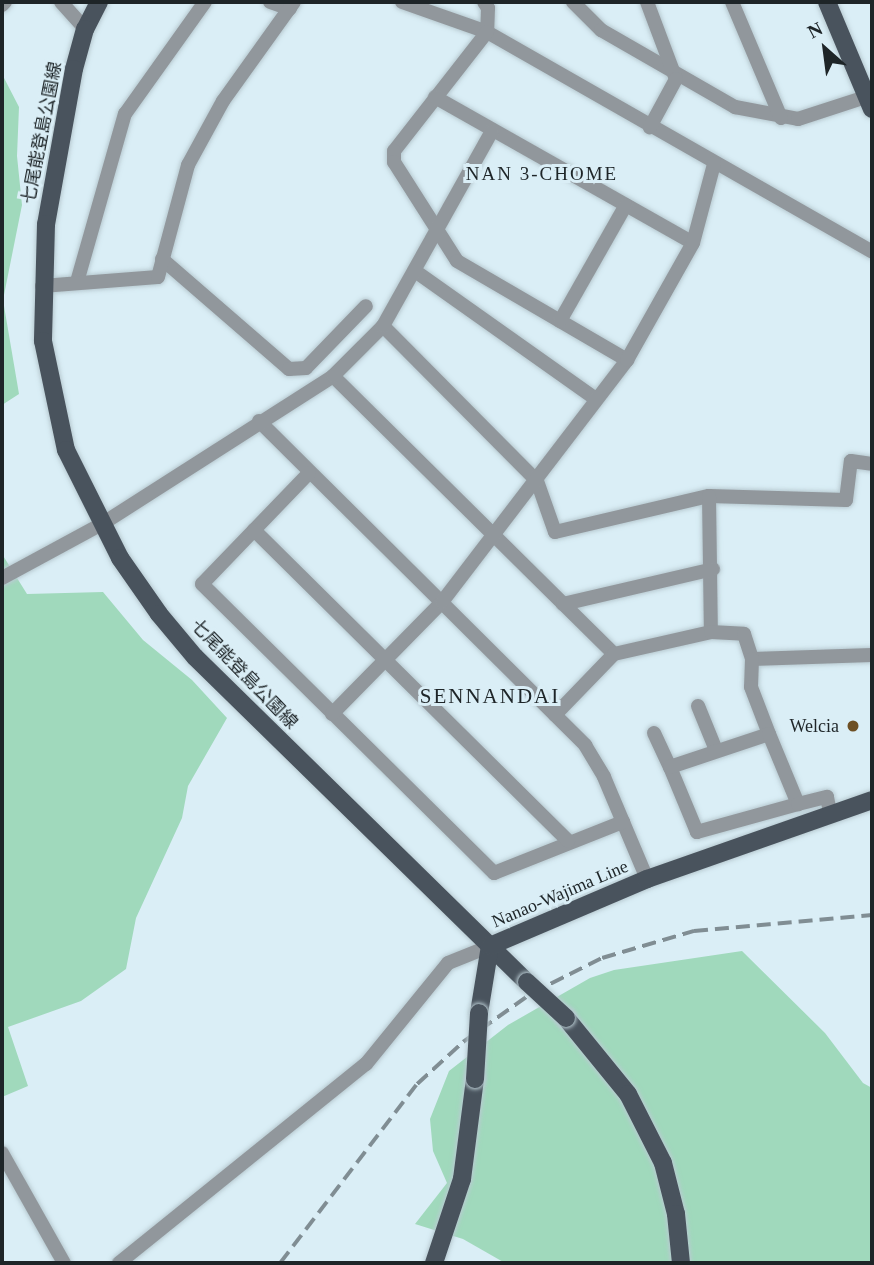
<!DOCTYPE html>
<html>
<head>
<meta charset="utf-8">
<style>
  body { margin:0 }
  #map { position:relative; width:874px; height:1265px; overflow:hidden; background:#daeef6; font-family:"Times New Roman","Noto Sans JP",serif }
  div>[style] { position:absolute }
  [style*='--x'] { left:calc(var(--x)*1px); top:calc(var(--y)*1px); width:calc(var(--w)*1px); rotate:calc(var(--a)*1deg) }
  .green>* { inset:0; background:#a0d9bc }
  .roads { filter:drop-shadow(0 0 2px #b8cad1) drop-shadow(0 0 2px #b8cad1) }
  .minor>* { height:14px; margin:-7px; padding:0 7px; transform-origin:7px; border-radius:7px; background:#91979c }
  .major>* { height:18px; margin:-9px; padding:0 9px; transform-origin:9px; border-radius:9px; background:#49535d }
  .rail>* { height:3.5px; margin-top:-1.75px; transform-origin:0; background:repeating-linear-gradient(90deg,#808d93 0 14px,transparent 0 21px) }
  .bridges { filter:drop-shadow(0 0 2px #b8cad1) drop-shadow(0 0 2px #b8cad1) }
  .major-bridge>* { height:18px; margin:-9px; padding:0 9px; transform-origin:9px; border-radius:9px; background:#49535d }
  .dots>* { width:19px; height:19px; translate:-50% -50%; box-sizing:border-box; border:4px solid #daeef6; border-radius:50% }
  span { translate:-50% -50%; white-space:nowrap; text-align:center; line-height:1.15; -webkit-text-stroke:6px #daeef6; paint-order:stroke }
  .street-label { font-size:18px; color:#1e2528 }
  .poi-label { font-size:18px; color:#1e2528 }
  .right { translate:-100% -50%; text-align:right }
  .neighbourhood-label { font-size:19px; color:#1e2528; letter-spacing:2px }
  .quarter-label { font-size:21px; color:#1e2528; letter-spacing:2px }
  .frame { position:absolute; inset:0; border:4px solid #1e2528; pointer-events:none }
  .north { position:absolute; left:790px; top:14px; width:70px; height:70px; -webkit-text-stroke:5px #daeef6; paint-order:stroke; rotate:332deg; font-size:19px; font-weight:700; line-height:28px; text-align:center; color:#1e2528 }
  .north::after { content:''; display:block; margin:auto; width:24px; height:32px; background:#1e2528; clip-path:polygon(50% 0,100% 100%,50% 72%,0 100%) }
</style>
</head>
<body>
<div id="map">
  <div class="green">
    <i style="clip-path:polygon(2px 74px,19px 107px,17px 156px,22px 205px,3px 300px,19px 394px,2px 405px)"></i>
    <i style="clip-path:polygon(2px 554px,27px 594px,103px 592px,143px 640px,192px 680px,227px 718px,188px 786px,182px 818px,136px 918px,126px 969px,81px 1001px,8px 1027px,28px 1086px,2px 1097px)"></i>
    <i style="clip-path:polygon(742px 951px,825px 1033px,863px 1083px,872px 1088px,872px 1263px,505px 1263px,463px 1239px,415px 1224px,447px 1183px,433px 1151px,430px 1119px,449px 1071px,508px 1025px,590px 978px,614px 970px)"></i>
  </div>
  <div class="roads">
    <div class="minor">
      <i style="--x:61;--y:2;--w:36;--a:48"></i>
      <i style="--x:270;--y:2;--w:21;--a:19"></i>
      <i style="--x:402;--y:2;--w:90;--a:19.4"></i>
      <i style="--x:487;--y:32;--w:443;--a:29.7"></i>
      <i style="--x:484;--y:2;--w:7;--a:56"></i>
      <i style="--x:488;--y:8;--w:24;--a:92"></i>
      <i style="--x:487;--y:32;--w:151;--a:128"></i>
      <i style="--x:394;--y:151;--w:11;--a:90"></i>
      <i style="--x:394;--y:162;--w:117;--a:57.5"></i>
      <i style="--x:457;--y:261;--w:197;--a:30.2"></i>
      <i style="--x:573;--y:2;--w:40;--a:45"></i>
      <i style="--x:601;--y:30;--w:155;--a:29.9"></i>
      <i style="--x:735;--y:107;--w:64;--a:10.8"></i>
      <i style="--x:798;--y:119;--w:78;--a:-18"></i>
      <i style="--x:647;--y:2;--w:82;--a:69.4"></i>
      <i style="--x:676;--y:79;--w:55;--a:118.4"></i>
      <i style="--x:732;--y:2;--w:126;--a:67.1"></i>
      <i style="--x:2;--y:5;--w:4;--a:-45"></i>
      <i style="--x:435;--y:97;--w:296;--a:29.5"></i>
      <i style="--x:162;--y:259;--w:168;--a:40.9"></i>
      <i style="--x:289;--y:369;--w:17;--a:-3"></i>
      <i style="--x:306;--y:368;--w:86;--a:-45.9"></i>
      <i style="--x:415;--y:271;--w:222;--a:35.3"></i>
      <i style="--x:77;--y:282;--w:175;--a:-74.1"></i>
      <i style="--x:125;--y:114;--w:138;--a:-54.5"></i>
      <i style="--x:42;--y:286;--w:116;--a:-4.4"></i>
      <i style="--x:158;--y:277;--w:116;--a:-75"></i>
      <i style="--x:188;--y:165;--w:73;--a:-61.3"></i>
      <i style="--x:223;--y:101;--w:122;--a:-54.4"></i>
      <i style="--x:560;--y:321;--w:133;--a:-60.4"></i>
      <i style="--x:383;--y:326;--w:218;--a:45.2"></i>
      <i style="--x:537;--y:481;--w:54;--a:70.6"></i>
      <i style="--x:555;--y:532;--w:158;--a:-13.2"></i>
      <i style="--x:709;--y:496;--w:137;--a:1.7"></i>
      <i style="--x:846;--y:500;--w:39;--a:-83"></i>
      <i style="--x:851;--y:461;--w:21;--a:8"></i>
      <i style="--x:333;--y:376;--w:395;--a:44.7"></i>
      <i style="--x:259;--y:421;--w:460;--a:44.8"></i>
      <i style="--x:585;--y:745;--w:37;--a:59"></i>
      <i style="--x:604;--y:777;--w:111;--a:67.1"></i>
      <i style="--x:309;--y:473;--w:154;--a:133.9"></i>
      <i style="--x:202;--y:584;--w:411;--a:44.7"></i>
      <i style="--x:494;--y:873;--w:139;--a:-21.6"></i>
      <i style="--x:709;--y:496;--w:136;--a:89.2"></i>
      <i style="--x:254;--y:530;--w:442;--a:44.7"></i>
      <i style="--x:2;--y:578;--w:114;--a:-28.4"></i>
      <i style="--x:102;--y:524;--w:274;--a:-32.6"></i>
      <i style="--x:333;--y:376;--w:71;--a:-45"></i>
      <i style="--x:383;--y:326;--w:223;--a:-60.8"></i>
      <i style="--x:563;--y:604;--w:154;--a:-13.1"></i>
      <i style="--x:752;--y:659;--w:120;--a:-1.9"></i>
      <i style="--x:698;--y:706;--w:48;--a:67.8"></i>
      <i style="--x:332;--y:714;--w:157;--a:-45.5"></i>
      <i style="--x:442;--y:602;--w:305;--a:-52.6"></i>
      <i style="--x:627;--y:360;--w:134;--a:-60.6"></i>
      <i style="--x:693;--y:243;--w:82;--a:-75.1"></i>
      <i style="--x:555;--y:715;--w:85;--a:-46"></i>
      <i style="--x:614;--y:654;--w:99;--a:-12.8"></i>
      <i style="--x:711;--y:632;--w:33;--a:3"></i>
      <i style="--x:744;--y:634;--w:26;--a:72"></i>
      <i style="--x:752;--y:659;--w:28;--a:92"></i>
      <i style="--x:751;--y:687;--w:50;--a:69"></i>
      <i style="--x:654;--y:733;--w:38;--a:65"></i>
      <i style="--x:798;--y:804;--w:105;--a:164.5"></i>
      <i style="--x:697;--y:832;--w:70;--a:-112.6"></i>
      <i style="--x:670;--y:767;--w:104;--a:-18.4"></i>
      <i style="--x:769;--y:734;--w:76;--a:67.5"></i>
      <i style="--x:798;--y:804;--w:30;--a:-14"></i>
      <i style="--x:827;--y:797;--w:16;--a:79"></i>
      <i style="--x:2;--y:1153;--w:126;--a:60.6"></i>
      <i style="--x:119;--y:1263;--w:317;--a:-38.9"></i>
      <i style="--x:366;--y:1064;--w:130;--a:-50.9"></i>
      <i style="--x:448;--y:963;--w:45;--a:-22"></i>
    </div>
    <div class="major">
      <i style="--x:99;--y:2;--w:30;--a:117"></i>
      <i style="--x:85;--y:29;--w:41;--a:105.4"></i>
      <i style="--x:74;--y:69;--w:158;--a:100.2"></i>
      <i style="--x:46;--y:224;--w:117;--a:91.5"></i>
      <i style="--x:43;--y:341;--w:111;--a:78.1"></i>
      <i style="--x:66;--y:450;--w:121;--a:63.4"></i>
      <i style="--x:120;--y:558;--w:68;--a:55.1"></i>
      <i style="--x:159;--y:614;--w:56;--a:50.1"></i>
      <i style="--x:195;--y:657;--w:465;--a:44.4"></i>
      <i style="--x:827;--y:2;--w:116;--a:67.2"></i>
      <i style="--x:479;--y:1013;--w:68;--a:-80.7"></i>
      <i style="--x:490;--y:946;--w:171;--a:-23.1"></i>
      <i style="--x:647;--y:879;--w:238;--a:-19.3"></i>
      <i style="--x:566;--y:1018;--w:98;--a:50.8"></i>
      <i style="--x:628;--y:1094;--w:77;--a:63.1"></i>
      <i style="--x:663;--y:1163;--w:53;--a:75.7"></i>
      <i style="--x:676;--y:1214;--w:49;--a:84.2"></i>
      <i style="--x:434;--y:1263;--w:89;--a:-71.6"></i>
      <i style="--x:462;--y:1179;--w:101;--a:-82.6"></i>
    </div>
  </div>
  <div class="rail">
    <i style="--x:280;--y:1263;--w:225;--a:-52.6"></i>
    <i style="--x:417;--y:1084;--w:62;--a:-42.4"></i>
    <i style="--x:463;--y:1042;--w:85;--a:-35.4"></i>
    <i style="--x:532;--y:993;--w:78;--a:-26.6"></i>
    <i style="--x:602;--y:958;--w:96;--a:-16.4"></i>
    <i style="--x:694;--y:931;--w:179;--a:-5.1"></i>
  </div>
  <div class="bridges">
    <div class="major-bridge">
      <i style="--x:527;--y:982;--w:53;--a:42.7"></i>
      <i style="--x:475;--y:1079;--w:66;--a:-86.5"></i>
    </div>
  </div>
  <div class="dots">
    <i style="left:853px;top:726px;background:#6d4f23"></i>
  </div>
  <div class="street-label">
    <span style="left:42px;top:133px;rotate:-79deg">七尾能登島公園線</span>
    <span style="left:244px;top:674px;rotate:46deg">七尾能登島公園線</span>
    <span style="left:560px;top:894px;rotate:-23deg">Nanao-Wajima Line</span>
  </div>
  <div class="poi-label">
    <span class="right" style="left:839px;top:726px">Welcia</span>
  </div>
  <div class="neighbourhood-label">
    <span style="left:542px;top:174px">NAN 3-CHOME</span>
  </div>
  <div class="quarter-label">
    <span style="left:490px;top:696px">SENNANDAI</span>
  </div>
  <div class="frame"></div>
  <div class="north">N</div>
</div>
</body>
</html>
